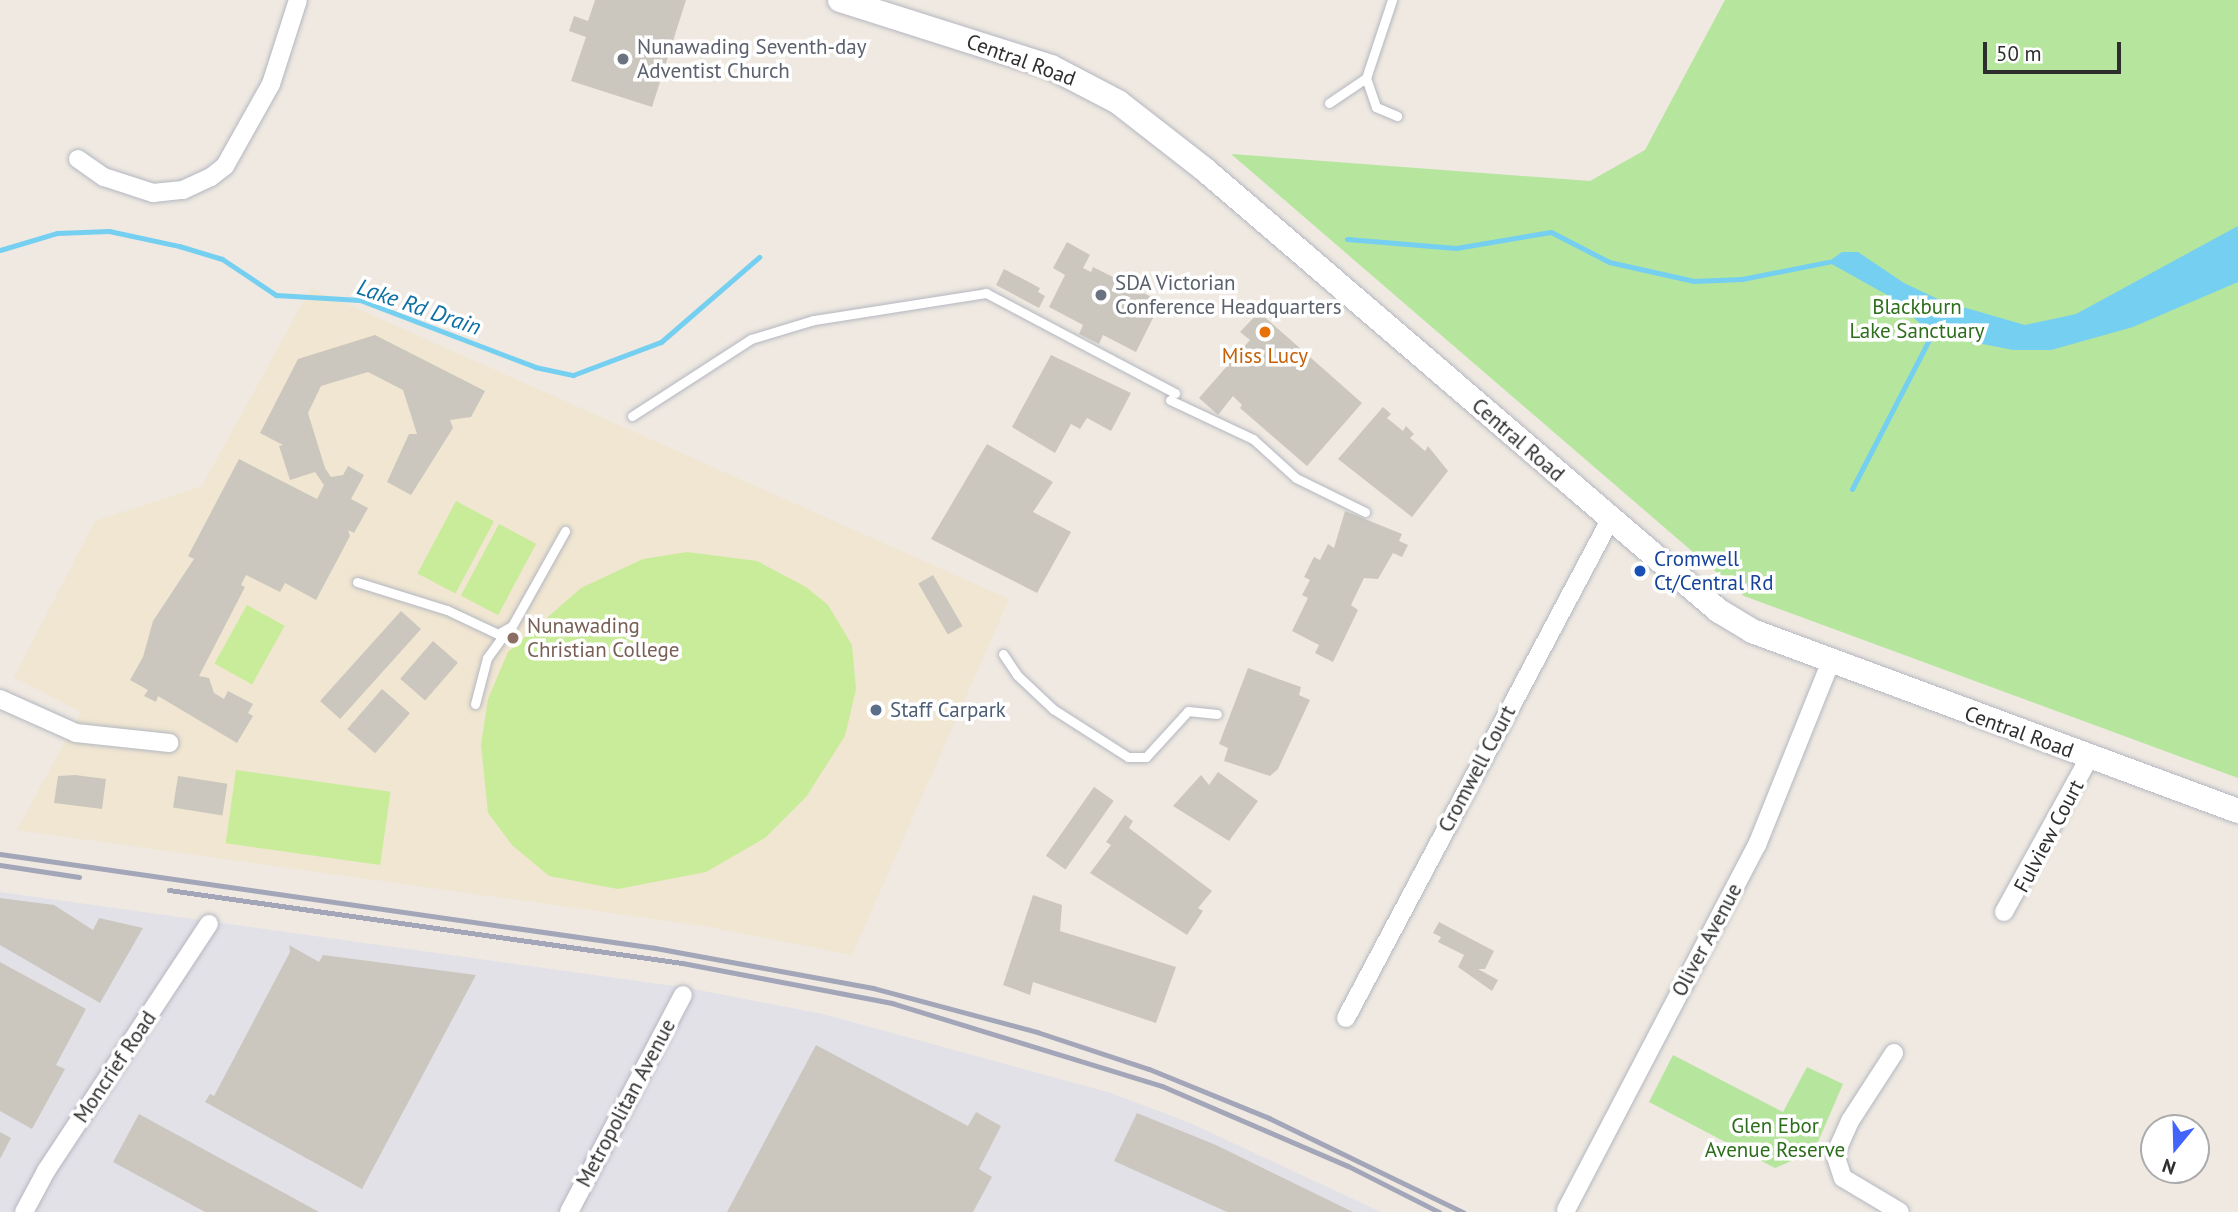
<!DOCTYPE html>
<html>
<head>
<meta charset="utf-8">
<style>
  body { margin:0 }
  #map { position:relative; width:2238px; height:1212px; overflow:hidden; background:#efe9e1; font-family:"PT Sans",sans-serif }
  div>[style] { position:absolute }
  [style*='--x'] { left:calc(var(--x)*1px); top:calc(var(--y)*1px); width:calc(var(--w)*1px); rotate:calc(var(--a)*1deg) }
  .industrial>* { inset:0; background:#e3e1e8 }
  .education>* { inset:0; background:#f0e6d1 }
  .green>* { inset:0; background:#b6e59e }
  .pitch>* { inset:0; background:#c9ec9a; transform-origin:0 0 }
  .water>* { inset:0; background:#75cff0 }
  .stream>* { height:5px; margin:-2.5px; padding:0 2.5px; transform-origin:2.5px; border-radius:2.5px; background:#75cff0 }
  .building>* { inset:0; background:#cbc7bf; transform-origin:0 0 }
  .roads { filter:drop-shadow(0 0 2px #b4b7c1) drop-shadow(0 0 2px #b4b7c1) }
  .lane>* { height:9px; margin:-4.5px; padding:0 4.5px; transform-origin:4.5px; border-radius:4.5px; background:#fff }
  .street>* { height:18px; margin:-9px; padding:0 9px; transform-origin:9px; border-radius:9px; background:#fff }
  .secondary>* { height:24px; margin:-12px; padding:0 12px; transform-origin:12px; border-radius:12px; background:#fff }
  .rail>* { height:5px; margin:-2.5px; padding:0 2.5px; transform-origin:2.5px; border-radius:2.5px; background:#a3a6b8 }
  .dots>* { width:19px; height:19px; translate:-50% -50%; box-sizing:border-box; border:4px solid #fff; border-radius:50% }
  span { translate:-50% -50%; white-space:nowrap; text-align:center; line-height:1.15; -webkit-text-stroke:7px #fff; paint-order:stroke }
  .worship-label { font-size:21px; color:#5b616d }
  .left { translate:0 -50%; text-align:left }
  .street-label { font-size:21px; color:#2e2e2e }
  .park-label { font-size:21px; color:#2c6e1b }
  .food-label { font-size:21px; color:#c56008 }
  .transit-label { font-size:21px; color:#164399 }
  .education-label { font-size:21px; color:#785e54 }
  .service-label { font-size:21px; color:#4e5e75 }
  .water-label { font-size:23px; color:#0d6fa3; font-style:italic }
  .north { position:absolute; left:2140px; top:1114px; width:70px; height:70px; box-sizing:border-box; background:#fff; border:2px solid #ababab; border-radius:50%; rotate:199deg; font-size:19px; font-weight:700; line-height:28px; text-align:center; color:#2e2e2e }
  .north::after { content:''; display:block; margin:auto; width:24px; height:32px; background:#4264fb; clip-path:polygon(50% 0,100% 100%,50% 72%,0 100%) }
  .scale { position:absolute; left:1983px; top:42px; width:138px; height:32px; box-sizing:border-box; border:4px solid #2e2e2e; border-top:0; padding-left:9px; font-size:21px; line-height:24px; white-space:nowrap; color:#2e2e2e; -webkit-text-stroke:5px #fff; paint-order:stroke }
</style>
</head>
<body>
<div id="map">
  <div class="industrial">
    <i style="clip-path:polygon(0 892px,688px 988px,823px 1014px,1111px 1093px,1190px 1123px,1381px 1212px,0 1212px)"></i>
  </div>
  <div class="education">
    <i style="clip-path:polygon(311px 288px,1009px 599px,852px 955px,704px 926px,17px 830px,81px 712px,14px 677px,95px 521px,202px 486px)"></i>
  </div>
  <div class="green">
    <i style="clip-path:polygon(1725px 0,2238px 0,2238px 778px,1744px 596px,1231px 154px,1590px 181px,1645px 150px)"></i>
    <i style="clip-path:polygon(1673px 1055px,1783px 1112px,1807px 1067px,1843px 1084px,1814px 1151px,1775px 1168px,1649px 1102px)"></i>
  </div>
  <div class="pitch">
    <i style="left:456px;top:501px;width:43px;height:82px;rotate:28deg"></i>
    <i style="left:499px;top:524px;width:42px;height:81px;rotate:28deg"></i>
    <i style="clip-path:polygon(687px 552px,757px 561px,806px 587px,828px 605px,852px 645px,856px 689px,845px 736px,806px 797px,765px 838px,706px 872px,618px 889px,549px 876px,512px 845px,488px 813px,481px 745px,488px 699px,508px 652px,581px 588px,643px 559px)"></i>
    <i style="left:247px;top:605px;width:43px;height:67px;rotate:29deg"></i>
    <i style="left:236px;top:770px;width:156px;height:74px;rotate:8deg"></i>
  </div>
  <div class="water">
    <i style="clip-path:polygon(2238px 226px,2238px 282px,2133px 327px,2051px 350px,2013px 350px,1932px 334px,1889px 296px,1828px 262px,1842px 252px,1858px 252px,1904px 283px,1942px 301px,2025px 325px,2076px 314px)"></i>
  </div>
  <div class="stream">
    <i style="--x:1347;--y:239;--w:109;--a:4.7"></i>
    <i style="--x:1456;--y:248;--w:96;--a:-9.6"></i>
    <i style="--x:1551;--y:232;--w:65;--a:27.3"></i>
    <i style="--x:1609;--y:262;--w:87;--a:12.6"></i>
    <i style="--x:1694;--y:281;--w:48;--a:-2.4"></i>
    <i style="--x:1742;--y:279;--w:88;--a:-11.2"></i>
    <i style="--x:0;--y:250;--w:59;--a:-16.6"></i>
    <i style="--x:57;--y:233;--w:52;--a:-2.2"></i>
    <i style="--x:109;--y:231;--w:72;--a:12.1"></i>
    <i style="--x:179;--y:246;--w:45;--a:16.8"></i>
    <i style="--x:222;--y:259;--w:65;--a:33.7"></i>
    <i style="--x:276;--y:295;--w:84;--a:3.4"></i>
    <i style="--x:360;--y:300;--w:187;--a:20.9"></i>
    <i style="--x:535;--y:367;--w:39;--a:12"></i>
    <i style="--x:573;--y:375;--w:94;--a:-20.6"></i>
    <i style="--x:661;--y:342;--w:130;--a:-40.9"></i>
    <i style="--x:1852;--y:489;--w:174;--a:-62.7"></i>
  </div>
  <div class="building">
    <i style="clip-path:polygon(595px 0,686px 0,652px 107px,571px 81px,586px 37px,569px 31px,574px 16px,588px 21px)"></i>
    <i style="clip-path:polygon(1067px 242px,1090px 255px,1083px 268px,1091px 272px,1093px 267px,1119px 280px,1128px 279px,1135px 284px,1134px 288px,1161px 302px,1136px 352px,1103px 335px,1099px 344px,1079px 334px,1083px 325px,1049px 307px,1065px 275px,1053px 268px)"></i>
    <i style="clip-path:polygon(1004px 269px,1040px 288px,1038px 292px,1045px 296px,1039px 308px,996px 285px)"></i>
    <i style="clip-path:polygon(1259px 312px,1362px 403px,1307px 466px,1240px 408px,1242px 405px,1233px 396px,1218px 415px,1199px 398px,1250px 340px,1240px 332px)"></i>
    <i style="clip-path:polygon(375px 335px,485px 391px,471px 417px,450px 420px,453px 428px,411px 495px,387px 482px,409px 434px,417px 434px,403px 390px,368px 372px,321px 386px,308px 413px,325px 468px,331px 477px,343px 475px,348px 466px,364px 475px,351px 499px,368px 508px,354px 533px,348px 530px,350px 536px,316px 600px,285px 583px,280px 592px,246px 575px,241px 585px,245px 587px,199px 676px,209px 678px,214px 693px,224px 699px,228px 691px,253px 704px,248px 713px,253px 716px,237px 743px,158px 696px,156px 702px,144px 696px,148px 690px,130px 680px,143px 657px,153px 621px,194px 559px,188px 556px,239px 459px,317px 499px,324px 485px,315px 472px,290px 480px,279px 446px,283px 445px,260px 433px,298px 359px)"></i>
    <i style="clip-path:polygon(1051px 355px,1131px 393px,1111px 431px,1087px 418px,1080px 429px,1071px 424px,1055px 453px,1012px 427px)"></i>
    <i style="clip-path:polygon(1383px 407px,1391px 414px,1387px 418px,1403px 431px,1406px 426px,1414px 434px,1410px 438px,1425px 451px,1428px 446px,1448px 471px,1412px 517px,1338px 459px)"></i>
    <i style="clip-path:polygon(987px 444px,1053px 482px,1033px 512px,1071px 532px,1037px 593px,931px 539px)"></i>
    <i style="clip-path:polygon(1345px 511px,1402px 534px,1399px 541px,1408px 545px,1402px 557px,1393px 553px,1378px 579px,1364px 578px,1351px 605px,1358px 610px,1333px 662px,1315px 653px,1319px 645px,1292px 631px,1308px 598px,1302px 595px,1310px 580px,1304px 577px,1314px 557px,1320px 560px,1328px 544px,1334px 548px)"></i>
    <i style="left:933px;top:575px;width:59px;height:17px;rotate:60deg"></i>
    <i style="left:401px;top:611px;width:27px;height:121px;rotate:42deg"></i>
    <i style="left:433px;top:641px;width:33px;height:50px;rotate:41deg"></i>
    <i style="clip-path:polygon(1248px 668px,1301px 687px,1299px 695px,1310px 700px,1278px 769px,1270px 776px,1224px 761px,1228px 748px,1219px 744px)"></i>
    <i style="left:382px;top:689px;width:37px;height:53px;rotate:41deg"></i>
    <i style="clip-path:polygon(1218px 772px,1258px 801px,1229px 841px,1173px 806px,1201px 775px,1209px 785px)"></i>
    <i style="clip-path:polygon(75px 775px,106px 779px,102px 809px,54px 803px,58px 776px)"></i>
    <i style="left:178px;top:776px;width:50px;height:32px;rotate:9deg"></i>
    <i style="left:1094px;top:787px;width:24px;height:84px;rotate:35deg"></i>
    <i style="clip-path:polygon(1125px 815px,1133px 821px,1129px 828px,1212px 891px,1198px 908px,1203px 911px,1187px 935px,1090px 873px,1111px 845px,1106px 842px)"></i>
    <i style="clip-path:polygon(1033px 895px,1062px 905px,1060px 931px,1176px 967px,1156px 1023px,1033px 982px,1030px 995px,1003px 985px)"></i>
    <i style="clip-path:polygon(0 898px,54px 905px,93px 930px,99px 918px,143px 928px,100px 1003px,0 945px)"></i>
    <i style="clip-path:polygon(1439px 922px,1494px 951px,1485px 969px,1478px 969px,1498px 980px,1492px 991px,1458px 967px,1464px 955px,1438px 942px,1441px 937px,1433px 933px)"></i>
    <i style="clip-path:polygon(289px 945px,319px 962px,323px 955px,476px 975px,362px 1189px,205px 1102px,210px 1094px,214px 1096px,290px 952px)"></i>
    <i style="clip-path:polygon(0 962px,86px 1009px,56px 1065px,65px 1069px,32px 1129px,0 1111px)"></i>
    <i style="clip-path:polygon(816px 1045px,968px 1126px,976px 1112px,1001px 1126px,979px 1169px,992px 1177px,973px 1212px,727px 1212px)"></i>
    <i style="clip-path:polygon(1137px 1113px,1216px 1145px,1353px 1212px,1227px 1212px,1114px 1161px)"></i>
    <i style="clip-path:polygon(139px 1114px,319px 1212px,205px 1212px,113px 1162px)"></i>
    <i style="clip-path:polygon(0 1132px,11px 1138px,0 1159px)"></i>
  </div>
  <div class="roads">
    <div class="lane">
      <i style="--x:1392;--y:0;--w:82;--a:108.4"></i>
      <i style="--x:1366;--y:78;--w:31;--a:71"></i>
      <i style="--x:1376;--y:107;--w:23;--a:23"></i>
      <i style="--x:1329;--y:103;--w:45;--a:-34"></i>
      <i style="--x:1170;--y:400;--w:92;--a:25.2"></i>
      <i style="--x:1253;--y:439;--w:58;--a:42.2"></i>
      <i style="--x:1296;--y:478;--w:77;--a:26.2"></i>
      <i style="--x:632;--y:416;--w:142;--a:-32.9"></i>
      <i style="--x:751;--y:339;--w:66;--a:-16.8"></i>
      <i style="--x:814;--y:320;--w:174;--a:-8.9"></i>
      <i style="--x:986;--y:293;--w:214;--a:27.9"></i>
      <i style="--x:357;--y:582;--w:94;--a:17.3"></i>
      <i style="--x:447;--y:610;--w:56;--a:25.2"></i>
      <i style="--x:498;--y:634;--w:16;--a:-30"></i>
      <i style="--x:512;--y:626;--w:109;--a:-60.8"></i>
      <i style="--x:1003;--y:654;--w:25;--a:56"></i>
      <i style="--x:1017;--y:675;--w:50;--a:43.4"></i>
      <i style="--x:1053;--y:709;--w:89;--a:32.6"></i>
      <i style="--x:1128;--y:757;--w:18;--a:0"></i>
      <i style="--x:1146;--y:757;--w:62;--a:-47.6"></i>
      <i style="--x:1188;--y:711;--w:29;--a:6"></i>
      <i style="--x:475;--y:704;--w:48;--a:-75.4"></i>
      <i style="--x:487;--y:658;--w:32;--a:-54"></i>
    </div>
    <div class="street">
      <i style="--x:78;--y:159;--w:32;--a:35"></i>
      <i style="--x:104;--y:177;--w:52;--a:18.1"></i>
      <i style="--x:153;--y:193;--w:30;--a:-6"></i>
      <i style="--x:183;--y:190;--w:31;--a:-25"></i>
      <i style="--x:211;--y:177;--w:18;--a:-38"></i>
      <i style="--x:225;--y:166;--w:94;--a:-60.7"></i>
      <i style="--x:271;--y:84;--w:88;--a:-72.2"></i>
      <i style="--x:0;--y:699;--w:83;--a:24.1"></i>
      <i style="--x:76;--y:733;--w:94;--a:6.1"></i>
      <i style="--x:2004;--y:912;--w:176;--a:-61.1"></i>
      <i style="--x:1346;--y:1018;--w:564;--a:-62.07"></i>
      <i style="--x:1894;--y:1053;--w:81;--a:122.9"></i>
      <i style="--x:1850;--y:1121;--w:36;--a:114"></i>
      <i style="--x:1835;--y:1154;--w:25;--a:72"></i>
      <i style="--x:1843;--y:1178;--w:66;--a:30.8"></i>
      <i style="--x:1566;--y:1210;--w:412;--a:-62.4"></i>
      <i style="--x:1757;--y:845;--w:196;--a:-68.1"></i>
      <i style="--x:24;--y:1212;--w:47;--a:-61.8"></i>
      <i style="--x:46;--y:1171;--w:296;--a:-56.6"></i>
      <i style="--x:569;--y:1212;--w:245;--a:-62.3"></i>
    </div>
    <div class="secondary">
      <i style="--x:840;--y:0;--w:221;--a:17.6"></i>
      <i style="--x:1051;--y:67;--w:76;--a:27.6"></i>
      <i style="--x:1118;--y:102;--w:109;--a:37.9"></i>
      <i style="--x:1204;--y:169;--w:679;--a:40.64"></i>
      <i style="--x:1719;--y:611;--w:39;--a:31"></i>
      <i style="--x:1752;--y:631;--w:518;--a:20.32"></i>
    </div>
  </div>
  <div class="rail">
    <i style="--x:0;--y:854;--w:662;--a:8.17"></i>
    <i style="--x:655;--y:948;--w:222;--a:10.4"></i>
    <i style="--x:873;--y:988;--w:170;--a:15"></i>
    <i style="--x:1037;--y:1032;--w:118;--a:18.3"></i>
    <i style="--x:1149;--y:1069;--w:130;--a:22.2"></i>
    <i style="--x:1269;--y:1118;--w:216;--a:25.9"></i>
    <i style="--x:0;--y:865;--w:80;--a:8.6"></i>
    <i style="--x:169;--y:890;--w:518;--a:8.1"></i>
    <i style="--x:682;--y:963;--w:214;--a:10.8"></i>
    <i style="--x:892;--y:1003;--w:282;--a:17.1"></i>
    <i style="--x:1162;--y:1086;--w:202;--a:23.3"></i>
    <i style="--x:1348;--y:1166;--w:102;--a:26.8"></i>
  </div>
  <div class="dots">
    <i style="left:623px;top:59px;background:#6b7280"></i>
    <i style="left:1101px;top:295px;background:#6b7280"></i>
    <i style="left:1265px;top:332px;background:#e8710a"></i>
    <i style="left:1640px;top:571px;background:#1a4fb4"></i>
    <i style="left:513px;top:638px;background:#8d6e63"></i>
    <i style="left:876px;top:710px;background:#5c6f8a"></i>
  </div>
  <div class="worship-label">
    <span class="left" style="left:637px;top:59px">Nunawading Seventh-day<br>Adventist Church</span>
    <span class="left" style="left:1115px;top:295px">SDA Victorian<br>Conference Headquarters</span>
  </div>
  <div class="street-label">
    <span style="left:1021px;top:60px;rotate:20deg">Central Road</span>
    <span style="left:1518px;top:440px;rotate:41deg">Central Road</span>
    <span style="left:2019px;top:732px;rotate:20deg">Central Road</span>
    <span style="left:1477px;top:769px;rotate:-62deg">Cromwell Court</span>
    <span style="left:2049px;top:836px;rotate:-62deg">Fulview Court</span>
    <span style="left:1707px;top:940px;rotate:-62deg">Oliver Avenue</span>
    <span style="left:115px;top:1067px;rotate:-56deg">Moncrief Road</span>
    <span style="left:626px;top:1103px;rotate:-62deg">Metropolitan Avenue</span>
  </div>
  <div class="park-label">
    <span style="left:1917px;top:319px">Blackburn<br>Lake Sanctuary</span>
    <span style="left:1775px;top:1138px">Glen Ebor<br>Avenue Reserve</span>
  </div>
  <div class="food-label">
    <span style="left:1265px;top:356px">Miss Lucy</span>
  </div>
  <div class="transit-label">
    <span class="left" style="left:1654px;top:571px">Cromwell<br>Ct/Central Rd</span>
  </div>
  <div class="education-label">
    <span class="left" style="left:527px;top:638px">Nunawading<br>Christian College</span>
  </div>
  <div class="service-label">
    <span class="left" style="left:890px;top:710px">Staff Carpark</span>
  </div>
  <div class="water-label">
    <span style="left:419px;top:307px;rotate:19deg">Lake Rd Drain</span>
  </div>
  <div class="north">N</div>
  <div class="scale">50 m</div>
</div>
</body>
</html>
